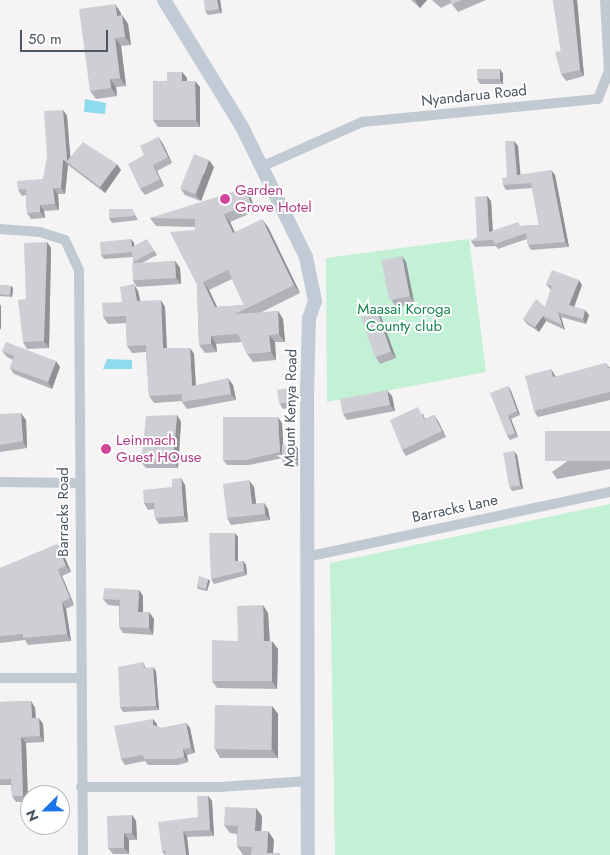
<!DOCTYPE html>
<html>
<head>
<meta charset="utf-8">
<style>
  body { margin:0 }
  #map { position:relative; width:610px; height:855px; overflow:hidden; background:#f5f3f3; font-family:Jost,sans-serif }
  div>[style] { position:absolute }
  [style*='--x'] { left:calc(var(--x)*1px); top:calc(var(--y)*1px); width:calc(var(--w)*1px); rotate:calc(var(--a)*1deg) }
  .green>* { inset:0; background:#c3f1d5 }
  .water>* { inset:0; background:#90daee }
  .minor>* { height:10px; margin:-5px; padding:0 5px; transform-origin:5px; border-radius:5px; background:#c1cad2 }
  .secondary>* { height:14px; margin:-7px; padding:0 7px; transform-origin:7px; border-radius:7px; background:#c1cbd6 }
  .wall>* { inset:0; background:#b0b2b7 }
  .shaded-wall>* { inset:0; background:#909195 }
  .building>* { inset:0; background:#cdcfd5; transform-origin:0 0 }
  .dots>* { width:14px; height:14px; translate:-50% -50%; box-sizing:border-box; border:2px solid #fff; border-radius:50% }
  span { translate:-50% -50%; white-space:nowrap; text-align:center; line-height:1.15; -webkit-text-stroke:4px #fff; paint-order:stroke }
  .street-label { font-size:15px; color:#4a5661 }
  .hotel-label { font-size:15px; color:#b23c85 }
  .left { translate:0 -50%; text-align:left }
  .park-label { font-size:15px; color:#17864f }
  .north { position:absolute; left:20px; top:785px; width:50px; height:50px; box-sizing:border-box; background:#fff; border:1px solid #b7bbc0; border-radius:50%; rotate:247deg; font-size:14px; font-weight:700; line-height:20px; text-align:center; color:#4a5661 }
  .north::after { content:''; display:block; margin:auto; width:18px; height:22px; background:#1a73e8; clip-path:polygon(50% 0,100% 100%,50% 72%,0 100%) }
  .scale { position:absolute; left:20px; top:30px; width:88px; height:22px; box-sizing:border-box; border:2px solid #4a5661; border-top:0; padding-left:6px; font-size:15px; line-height:18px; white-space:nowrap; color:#4a5661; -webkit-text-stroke:4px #fff; paint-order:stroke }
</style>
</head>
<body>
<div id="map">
  <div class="green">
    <i style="clip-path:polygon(469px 239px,486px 372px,327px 402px,326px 258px)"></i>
    <i style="clip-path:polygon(610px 504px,610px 855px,335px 855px,330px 563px)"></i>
  </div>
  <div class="water">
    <i style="clip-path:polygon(85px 99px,106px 103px,105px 114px,84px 112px)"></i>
    <i style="clip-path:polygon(107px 359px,132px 360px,132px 369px,103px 369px)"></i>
  </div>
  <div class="minor">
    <i style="--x:261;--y:167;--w:111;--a:-24"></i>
    <i style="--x:362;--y:122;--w:237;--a:-5.6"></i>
    <i style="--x:598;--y:99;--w:30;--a:-69"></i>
    <i style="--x:609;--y:71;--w:71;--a:-93.2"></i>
    <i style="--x:0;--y:229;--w:40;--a:4.3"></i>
    <i style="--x:40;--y:232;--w:26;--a:18"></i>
    <i style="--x:65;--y:240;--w:33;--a:65"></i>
    <i style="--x:79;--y:270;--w:585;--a:89.61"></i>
    <i style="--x:0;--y:482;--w:78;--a:0.7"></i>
    <i style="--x:306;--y:557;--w:311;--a:-12.1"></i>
    <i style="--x:0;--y:678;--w:80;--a:0"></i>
    <i style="--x:81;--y:787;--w:139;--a:0"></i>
    <i style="--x:220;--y:787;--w:88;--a:-3.9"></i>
  </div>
  <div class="secondary">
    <i style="--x:164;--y:0;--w:149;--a:58.4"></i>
    <i style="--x:242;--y:127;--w:145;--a:63.8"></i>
    <i style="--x:306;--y:257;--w:45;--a:78.4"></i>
    <i style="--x:315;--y:301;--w:18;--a:109"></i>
    <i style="--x:309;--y:318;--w:74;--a:91.5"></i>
    <i style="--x:307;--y:392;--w:463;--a:89.9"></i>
  </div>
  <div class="wall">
    <i style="clip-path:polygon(220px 0,222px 13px,208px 15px,205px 11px)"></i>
    <i style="clip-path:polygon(411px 0,427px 0,420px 8px)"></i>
    <i style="clip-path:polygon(432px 0,486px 0,458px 12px,451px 3px,441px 8px)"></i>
    <i style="clip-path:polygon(553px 0,577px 0,584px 76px,566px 81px,561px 74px,561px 51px)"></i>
    <i style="clip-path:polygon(121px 13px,121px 16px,122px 15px,128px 24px,131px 45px,121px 46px,126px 86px,116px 87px,117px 96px,96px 99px,90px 91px)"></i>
    <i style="clip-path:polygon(500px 69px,503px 74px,503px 84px,480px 84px,477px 79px)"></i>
    <i style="clip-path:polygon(182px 72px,187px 78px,187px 81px,200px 87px,200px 127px,158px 127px,153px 120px,167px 81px)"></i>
    <i style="clip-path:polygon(63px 110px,67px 116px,70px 157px,121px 170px,105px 193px,68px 165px,65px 194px,58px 194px,59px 210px,44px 211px,45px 218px,31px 219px,27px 213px,26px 195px,22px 196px,18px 190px,43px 179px)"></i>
    <i style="clip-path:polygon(158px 137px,163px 144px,172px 163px,157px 171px,164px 186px,145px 195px,140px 189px,144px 155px)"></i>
    <i style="clip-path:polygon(514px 141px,518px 146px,520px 175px,555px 175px,569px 247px,531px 250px,528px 245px,527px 239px,498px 249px,496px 246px,475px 247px,471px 241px,477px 237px,487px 196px,491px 201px,493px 231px,521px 226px,539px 225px,532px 188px,506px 190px,503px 185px,507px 177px)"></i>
    <i style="clip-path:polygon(214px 167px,201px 201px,185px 195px,181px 189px)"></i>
    <i style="clip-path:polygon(evenodd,250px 196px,256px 211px,230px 222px,235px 233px,268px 227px,300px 293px,260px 313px,278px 311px,283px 319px,285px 342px,275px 342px,276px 360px,253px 362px,247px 354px,242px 342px,216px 344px,217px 352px,205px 353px,199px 345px,195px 227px,156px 226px,150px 218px,250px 196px,232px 279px,244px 305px,217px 307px,209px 290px,232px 279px)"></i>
    <i style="clip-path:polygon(132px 209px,138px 220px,112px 223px,109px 218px)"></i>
    <i style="clip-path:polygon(131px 239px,134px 243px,134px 246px,150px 244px,157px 255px,140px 264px,175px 261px,180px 268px,181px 284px,137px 287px,133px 281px,135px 264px,133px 262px,133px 257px,104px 259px,101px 255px)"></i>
    <i style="clip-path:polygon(47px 242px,51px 248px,49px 348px,27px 349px,23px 342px,26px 299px)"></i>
    <i style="clip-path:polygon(406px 262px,414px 302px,397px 308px,392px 301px)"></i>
    <i style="clip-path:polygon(546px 284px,582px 285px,574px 307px,585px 310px,589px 315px,586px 324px,561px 317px,565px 330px,546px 321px,539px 332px,527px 324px,523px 319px,545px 307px,551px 289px,550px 289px)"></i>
    <i style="clip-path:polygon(0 285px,11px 286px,13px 288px,12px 297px,0 296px)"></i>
    <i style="clip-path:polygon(138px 291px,140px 301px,165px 307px,167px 348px,190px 348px,194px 354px,196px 385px,233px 385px,236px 400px,187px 409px,182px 402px,182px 401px,154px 403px,149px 396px,146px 352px,132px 353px,127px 346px,126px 323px,108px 324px,103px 317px,122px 302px)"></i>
    <i style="clip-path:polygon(381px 317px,396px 358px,380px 364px,376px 357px)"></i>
    <i style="clip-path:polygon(2px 351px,60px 367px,52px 389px,14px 374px,10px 368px,13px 360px,7px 357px)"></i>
    <i style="clip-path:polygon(606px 363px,610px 368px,610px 400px,538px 417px,534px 411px,551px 369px,556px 377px)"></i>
    <i style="clip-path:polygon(508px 386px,511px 391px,520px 415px,511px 419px,518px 437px,510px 440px,507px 436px)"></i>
    <i style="clip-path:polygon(291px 388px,294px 393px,296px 406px,283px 409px,280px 404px)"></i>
    <i style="clip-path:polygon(392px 396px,395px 411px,347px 420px,343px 414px)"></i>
    <i style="clip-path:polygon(423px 413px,425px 419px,434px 415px,438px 421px,446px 437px,406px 456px,402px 450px)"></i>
    <i style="clip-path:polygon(0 414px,26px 420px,27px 448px,0 452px)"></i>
    <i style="clip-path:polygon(177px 415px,181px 422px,178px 468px,146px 468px,141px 462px)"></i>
    <i style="clip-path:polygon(282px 423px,283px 445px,295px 445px,298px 449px,298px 466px,286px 467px,283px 462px,283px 458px,249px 465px,227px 465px,223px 460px)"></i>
    <i style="clip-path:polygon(610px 431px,610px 469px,557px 479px,552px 472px)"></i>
    <i style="clip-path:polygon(517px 455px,523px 489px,512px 491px,509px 486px)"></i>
    <i style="clip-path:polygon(185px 485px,188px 522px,159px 524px,155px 518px,154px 509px,148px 510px,144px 503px,172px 487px)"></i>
    <i style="clip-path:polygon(254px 487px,256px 504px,264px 503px,268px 509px,270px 520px,231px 525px,227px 518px)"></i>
    <i style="clip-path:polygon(238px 537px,238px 561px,243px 561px,246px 565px,247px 575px,214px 584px,211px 579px)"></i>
    <i style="clip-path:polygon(62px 551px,71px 572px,62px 576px,74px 605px,66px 609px,71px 641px,28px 645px,25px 640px,0 643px,0 568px)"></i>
    <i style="clip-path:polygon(210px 581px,207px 591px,198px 589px,197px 586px)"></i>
    <i style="clip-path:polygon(139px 590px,143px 596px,143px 612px,154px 619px,153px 635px,123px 633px,119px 627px,119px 606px,108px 605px,103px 599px)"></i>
    <i style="clip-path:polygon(268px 613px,270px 641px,278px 649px,277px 689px,217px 688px,212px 681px,238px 641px)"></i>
    <i style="clip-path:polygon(143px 662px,146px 668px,156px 671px,159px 710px,123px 712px,120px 707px)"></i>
    <i style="clip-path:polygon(31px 701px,35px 708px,36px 718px,43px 724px,44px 742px,26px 743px,28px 802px,16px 802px,12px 796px,11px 785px,0 785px,0 702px)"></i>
    <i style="clip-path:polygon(272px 706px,278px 714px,278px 758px,220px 758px,215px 749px)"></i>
    <i style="clip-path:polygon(186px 723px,190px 728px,195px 753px,187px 755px,188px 762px,178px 765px,148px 765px,145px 761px,125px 765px,121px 759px,157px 724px,157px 726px,162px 728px)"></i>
    <i style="clip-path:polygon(208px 796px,212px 801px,214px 836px,187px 837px,189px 855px,165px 855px,162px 851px,198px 817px)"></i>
    <i style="clip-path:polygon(132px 815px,136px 821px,137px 840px,129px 840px,129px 854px,113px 854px,108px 848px)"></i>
    <i style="clip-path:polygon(262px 816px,261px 831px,274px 840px,251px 855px,243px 855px,237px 846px,237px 834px,230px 833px,224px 825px)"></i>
  </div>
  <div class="shaded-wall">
    <i style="clip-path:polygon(217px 0,220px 0,222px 13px,219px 9px)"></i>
    <i style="clip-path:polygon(415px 0,427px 0,420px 8px)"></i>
    <i style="clip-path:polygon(573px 0,577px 0,584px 76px,580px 70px)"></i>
    <i style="clip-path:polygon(115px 4px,121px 13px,122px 24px,117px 16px)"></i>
    <i style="clip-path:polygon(122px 15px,128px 24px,131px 45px,125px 37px)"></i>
    <i style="clip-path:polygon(115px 38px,121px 46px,126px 86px,120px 78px)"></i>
    <i style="clip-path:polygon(500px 69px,503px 74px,503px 84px,500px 80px)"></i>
    <i style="clip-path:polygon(182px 72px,187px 78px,187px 87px,182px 81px)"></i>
    <i style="clip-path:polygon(110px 79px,116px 87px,117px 96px,111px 88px)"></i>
    <i style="clip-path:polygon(195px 81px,200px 87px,200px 127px,196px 120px)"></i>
    <i style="clip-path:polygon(63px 110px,67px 116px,71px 165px,67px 161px)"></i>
    <i style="clip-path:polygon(158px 137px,163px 144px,172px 163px,168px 157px)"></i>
    <i style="clip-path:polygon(514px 141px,518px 146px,521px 181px,517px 175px)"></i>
    <i style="clip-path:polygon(63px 159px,68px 165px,65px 194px,61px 188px)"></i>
    <i style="clip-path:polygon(209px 160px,214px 167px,201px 201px,196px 195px)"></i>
    <i style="clip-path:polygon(117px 164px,121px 170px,105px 193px,100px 187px)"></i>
    <i style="clip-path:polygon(153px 165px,157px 171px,164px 186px,160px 179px)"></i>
    <i style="clip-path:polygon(551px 170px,555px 175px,569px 247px,565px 242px)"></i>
    <i style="clip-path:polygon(53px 188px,58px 194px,59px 210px,55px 204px)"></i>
    <i style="clip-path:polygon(245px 188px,250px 196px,256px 211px,251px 204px)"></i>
    <i style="clip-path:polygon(487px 196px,491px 201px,493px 238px,489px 232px)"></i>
    <i style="clip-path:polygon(40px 205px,44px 211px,45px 218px,40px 212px)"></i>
    <i style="clip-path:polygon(224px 214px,230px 222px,239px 241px,233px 233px)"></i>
    <i style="clip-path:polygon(262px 219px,268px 227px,300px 293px,294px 285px)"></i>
    <i style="clip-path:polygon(131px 239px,134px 243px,135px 251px,132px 247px)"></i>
    <i style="clip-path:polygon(47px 242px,51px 248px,49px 348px,44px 341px)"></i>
    <i style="clip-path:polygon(402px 256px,406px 262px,414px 302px,410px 296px)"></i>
    <i style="clip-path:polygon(175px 261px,180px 268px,181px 284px,176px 278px)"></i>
    <i style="clip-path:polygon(579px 280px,582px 285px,573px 310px,569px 305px)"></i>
    <i style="clip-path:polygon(203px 282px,209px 290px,221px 315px,215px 307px)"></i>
    <i style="clip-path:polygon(134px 284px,138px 291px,142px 308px,137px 301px)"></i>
    <i style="clip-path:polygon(11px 286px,13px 288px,12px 297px,10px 295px)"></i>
    <i style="clip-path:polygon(161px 300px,165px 307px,167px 355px,163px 348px)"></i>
    <i style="clip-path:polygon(0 304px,1px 306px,1px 330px,0 328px)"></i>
    <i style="clip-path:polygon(585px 310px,589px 315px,586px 324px,583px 319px)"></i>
    <i style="clip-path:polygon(278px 311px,283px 319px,285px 342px,279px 334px)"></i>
    <i style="clip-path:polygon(377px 311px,381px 317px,396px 358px,391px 352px)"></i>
    <i style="clip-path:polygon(558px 312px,561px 317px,565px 330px,562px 325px)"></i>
    <i style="clip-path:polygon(543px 316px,546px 321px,539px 332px,535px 327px)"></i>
    <i style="clip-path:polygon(269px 335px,275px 342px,276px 360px,271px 352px)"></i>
    <i style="clip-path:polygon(211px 336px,216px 344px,217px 352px,211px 344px)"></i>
    <i style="clip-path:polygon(190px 348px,194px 354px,196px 393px,192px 386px)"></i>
    <i style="clip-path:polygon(56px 361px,60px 367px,52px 389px,48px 382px)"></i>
    <i style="clip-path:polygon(551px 369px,555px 376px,558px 384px,553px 377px)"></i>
    <i style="clip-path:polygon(228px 378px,233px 385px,236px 400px,231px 394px)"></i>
    <i style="clip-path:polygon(508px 386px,511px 391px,520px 415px,517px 411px)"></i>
    <i style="clip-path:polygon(291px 388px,294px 393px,296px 406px,293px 402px)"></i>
    <i style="clip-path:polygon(387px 390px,392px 396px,395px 411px,390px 405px)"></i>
    <i style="clip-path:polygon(21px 413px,26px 420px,27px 448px,23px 441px)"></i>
    <i style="clip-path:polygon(177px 415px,181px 422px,178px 468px,173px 461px)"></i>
    <i style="clip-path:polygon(434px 415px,438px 421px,446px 437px,442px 431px)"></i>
    <i style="clip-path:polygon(508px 415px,511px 419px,518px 437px,515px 433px)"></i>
    <i style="clip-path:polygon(278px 417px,282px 423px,284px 458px,280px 452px)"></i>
    <i style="clip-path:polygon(295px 445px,298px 449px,298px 466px,295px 462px)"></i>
    <i style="clip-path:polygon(514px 451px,517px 455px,523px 489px,520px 485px)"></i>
    <i style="clip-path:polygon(181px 478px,185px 485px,188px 522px,184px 516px)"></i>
    <i style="clip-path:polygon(249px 480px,254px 487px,257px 511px,252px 504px)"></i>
    <i style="clip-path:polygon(264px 503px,268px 509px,270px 520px,265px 514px)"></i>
    <i style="clip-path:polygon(235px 533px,238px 537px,238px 566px,235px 561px)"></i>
    <i style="clip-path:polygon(57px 544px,62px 551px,71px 572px,66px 566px)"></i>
    <i style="clip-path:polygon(243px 561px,246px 565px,247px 575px,244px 571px)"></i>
    <i style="clip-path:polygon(58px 569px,62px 576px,74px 605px,70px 598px)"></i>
    <i style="clip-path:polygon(208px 579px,210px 581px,207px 591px,206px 589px)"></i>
    <i style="clip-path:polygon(139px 590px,143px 596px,143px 618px,138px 612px)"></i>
    <i style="clip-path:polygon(62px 602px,66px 609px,71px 641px,67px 634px)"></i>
    <i style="clip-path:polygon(263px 605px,268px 613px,270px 649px,264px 641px)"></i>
    <i style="clip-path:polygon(149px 612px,154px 619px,153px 635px,149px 628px)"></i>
    <i style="clip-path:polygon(272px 641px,278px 649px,277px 689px,272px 681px)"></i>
    <i style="clip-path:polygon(153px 667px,156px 671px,159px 710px,156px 706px)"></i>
    <i style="clip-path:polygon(31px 701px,35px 708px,36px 724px,32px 718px)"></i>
    <i style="clip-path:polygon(272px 706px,278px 714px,278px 758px,272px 750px)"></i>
    <i style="clip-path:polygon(39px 718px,43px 724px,44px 742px,40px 736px)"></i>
    <i style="clip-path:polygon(153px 719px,157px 724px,157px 731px,153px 725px)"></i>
    <i style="clip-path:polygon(186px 723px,190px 728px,195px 753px,191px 748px)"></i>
    <i style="clip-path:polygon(21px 737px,26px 743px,28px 802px,23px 796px)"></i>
    <i style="clip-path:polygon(183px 749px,187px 755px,188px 762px,184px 757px)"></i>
    <i style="clip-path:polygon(208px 796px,212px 801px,214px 836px,210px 830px)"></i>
    <i style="clip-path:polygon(256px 808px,262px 816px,261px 839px,255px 831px)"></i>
    <i style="clip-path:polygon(132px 815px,136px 821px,137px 840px,132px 833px)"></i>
    <i style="clip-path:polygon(183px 831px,187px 837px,189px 855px,186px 855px)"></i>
    <i style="clip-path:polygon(268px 831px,274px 840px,273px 855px,267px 853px)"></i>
    <i style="clip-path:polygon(124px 833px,129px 840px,129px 854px,124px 848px)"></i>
  </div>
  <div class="building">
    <i style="clip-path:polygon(204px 0,217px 0,219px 9px,205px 11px)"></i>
    <i style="clip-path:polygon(450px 0,462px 0,452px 4px)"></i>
    <i style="clip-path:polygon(553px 0,573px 0,580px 70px,561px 74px,555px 52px,561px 51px)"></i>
    <i style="clip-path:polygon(115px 4px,117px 16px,122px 15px,125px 37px,115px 38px,120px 78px,110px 79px,111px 88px,90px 91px,79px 9px)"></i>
    <i style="left:477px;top:69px;width:23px;height:10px"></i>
    <i style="clip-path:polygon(167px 72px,182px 72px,182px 81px,195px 81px,196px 120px,153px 120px,153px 81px,167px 81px)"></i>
    <i style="clip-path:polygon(63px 110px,67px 161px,83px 142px,117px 164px,100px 187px,63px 159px,61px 188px,53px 188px,55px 204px,40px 205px,40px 212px,27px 213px,26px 189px,18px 190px,17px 181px,43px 179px,47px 156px,44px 111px)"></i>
    <i style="clip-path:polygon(158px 137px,168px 157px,153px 165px,160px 179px,140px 189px,128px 164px,144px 155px,140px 146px)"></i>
    <i style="clip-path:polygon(505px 141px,514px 141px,517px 175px,551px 170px,565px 242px,528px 245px,526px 233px,495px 244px,493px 240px,471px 241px,477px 237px,475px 197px,487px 196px,489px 232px,518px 222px,520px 226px,539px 225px,531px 183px,503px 185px,502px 178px,507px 177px)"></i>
    <i style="left:194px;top:154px;width:16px;height:37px;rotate:22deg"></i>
    <i style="clip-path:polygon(evenodd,245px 188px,251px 204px,224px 214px,233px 233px,262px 219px,294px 285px,235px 314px,278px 311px,279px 334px,269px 335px,271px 352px,247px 354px,238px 334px,211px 336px,211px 344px,199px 345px,197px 285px,170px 232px,195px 230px,195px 219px,150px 218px,245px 188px,228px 270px,244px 305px,215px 307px,203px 282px,228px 270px)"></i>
    <i style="clip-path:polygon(109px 209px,132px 209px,135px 216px,109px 218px)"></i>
    <i style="clip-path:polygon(131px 239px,132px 247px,147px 239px,154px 251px,133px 262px,132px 252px,101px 255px,100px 242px)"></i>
    <i style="clip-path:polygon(47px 242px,44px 341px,23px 342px,18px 300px,26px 299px,24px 243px)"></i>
    <i style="left:402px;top:256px;width:41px;height:21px;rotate:79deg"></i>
    <i style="left:175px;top:261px;width:17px;height:43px;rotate:87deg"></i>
    <i style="clip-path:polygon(552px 270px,579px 280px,569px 305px,585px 310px,583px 319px,558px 312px,562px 325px,543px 316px,535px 327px,523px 319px,536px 299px,545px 307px,552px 286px,546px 284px)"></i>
    <i style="clip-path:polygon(134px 284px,137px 301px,161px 300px,163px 348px,190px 348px,192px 386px,228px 378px,231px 394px,182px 402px,182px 394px,149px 396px,146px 345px,127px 346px,126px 316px,103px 317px,102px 303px,122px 302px,120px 287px)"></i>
    <i style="left:0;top:285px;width:11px;height:9px;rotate:5deg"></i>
    <i style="left:377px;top:311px;width:43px;height:17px;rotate:71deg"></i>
    <i style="clip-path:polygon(6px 342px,56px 361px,48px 382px,10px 368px,14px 356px,2px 351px)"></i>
    <i style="clip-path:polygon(606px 363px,608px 368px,610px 368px,610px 392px,534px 411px,525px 376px,551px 369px,553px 377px)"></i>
    <i style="clip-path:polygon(508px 386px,517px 411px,508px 415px,515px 433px,507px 436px,490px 393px)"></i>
    <i style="left:291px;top:388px;width:14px;height:14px;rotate:82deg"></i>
    <i style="left:387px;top:390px;width:15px;height:48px;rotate:79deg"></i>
    <i style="clip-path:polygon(418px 407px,424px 420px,434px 415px,442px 431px,402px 450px,390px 420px)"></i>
    <i style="clip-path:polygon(21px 413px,23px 441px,0 445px,0 414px)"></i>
    <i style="clip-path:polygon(177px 415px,173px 461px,141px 462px,146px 416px)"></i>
    <i style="clip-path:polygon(223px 417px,278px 417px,280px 452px,245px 460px,223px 460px)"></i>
    <i style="left:610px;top:431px;width:30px;height:65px;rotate:90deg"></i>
    <i style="left:282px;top:445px;width:13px;height:17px"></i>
    <i style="left:514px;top:451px;width:35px;height:11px;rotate:80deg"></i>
    <i style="clip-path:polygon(181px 478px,184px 516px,155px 518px,154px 503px,144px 503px,143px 490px,172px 487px,172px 479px)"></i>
    <i style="clip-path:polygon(249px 480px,252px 504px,264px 503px,265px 514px,227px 518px,223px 484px)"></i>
    <i style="clip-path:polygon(209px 533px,235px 533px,235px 561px,243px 561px,244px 571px,211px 579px)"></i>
    <i style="clip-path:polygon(57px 544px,66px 566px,58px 569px,70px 598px,62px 602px,67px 634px,23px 638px,23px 634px,0 636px,0 568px)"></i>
    <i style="clip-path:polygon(199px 576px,208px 579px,206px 589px,197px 586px)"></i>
    <i style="clip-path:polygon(104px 588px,139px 590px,138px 612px,149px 612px,149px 628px,119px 627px,120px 600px,103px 599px)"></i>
    <i style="clip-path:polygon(263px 605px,264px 641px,272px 641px,272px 681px,212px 681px,212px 640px,238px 641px,237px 606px)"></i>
    <i style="clip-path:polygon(143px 662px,144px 668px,153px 667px,156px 706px,120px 707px,118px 667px)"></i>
    <i style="clip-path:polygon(31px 701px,32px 718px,39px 718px,40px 736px,21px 737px,23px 796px,12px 796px,11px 779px,0 779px,0 702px)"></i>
    <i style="left:215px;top:705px;width:57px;height:44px;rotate:1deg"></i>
    <i style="clip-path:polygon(153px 719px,153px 725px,162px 728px,186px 723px,191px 748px,183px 749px,184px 757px,174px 759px,144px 759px,143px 755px,121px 759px,114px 726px)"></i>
    <i style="clip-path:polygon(197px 796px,208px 796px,210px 830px,183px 831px,186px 855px,166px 855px,166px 851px,162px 851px,158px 822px,198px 817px)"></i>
    <i style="clip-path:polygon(225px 807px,256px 808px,255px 831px,268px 831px,267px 853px,280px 853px,280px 855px,251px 855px,252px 847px,237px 846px,238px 826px,224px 825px)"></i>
    <i style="clip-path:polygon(132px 815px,132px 833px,124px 833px,124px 848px,108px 848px,107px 816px)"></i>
  </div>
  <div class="dots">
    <i style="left:225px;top:199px;background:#d1479c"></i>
    <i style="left:106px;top:449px;background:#d1479c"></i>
  </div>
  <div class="street-label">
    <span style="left:474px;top:96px;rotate:-6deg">Nyandarua Road</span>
    <span style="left:291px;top:408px;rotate:-89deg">Mount Kenya Road</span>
    <span style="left:455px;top:509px;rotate:-12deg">Barracks Lane</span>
    <span style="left:64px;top:512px;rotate:-90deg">Barracks Road</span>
  </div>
  <div class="hotel-label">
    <span class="left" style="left:235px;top:199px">Garden<br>Grove Hotel</span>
    <span class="left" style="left:116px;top:449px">Leinmach<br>Guest HOuse</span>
  </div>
  <div class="park-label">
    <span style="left:404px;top:318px">Maasai Koroga<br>County club</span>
  </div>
  <div class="north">N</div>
  <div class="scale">50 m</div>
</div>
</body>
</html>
